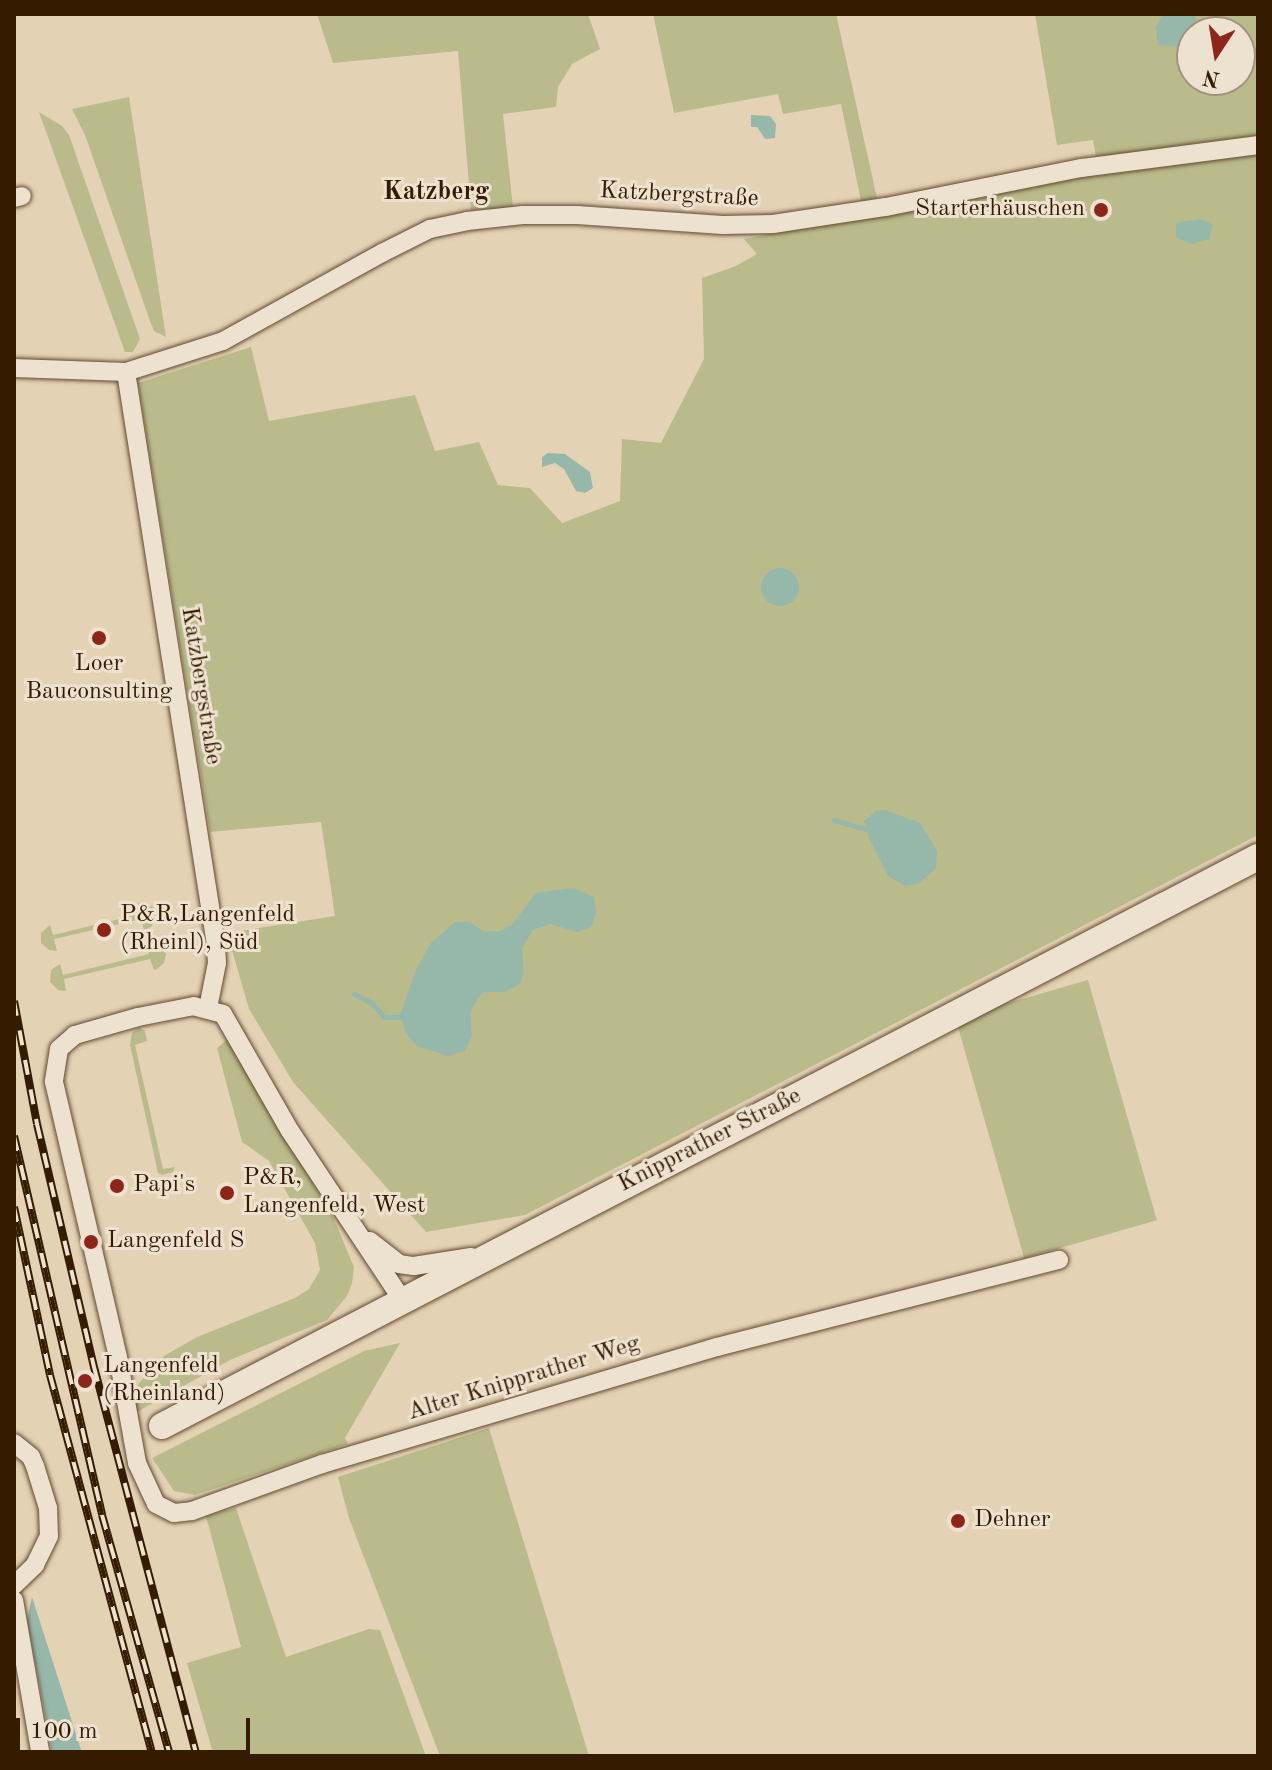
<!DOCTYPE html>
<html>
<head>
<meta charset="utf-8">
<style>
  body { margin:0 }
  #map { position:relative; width:1272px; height:1770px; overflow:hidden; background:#e4d2b5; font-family:"Old Standard TT",serif }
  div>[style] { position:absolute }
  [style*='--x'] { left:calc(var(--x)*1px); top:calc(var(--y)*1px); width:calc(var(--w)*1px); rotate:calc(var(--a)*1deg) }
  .green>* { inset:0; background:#b9bb8a; transform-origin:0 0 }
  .water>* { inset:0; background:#95b8ab }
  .round { border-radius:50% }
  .stream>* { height:5px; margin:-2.5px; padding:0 2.5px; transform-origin:2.5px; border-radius:2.5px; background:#95b8ab }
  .roads { filter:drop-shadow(0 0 2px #61492d) drop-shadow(0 0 2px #61492d) }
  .street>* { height:18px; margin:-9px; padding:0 9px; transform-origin:9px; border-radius:9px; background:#ede2cf }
  .secondary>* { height:26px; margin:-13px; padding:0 13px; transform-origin:13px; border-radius:13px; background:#ede2cf }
  .rail>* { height:8px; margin-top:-4px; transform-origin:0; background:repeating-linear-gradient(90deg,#ede2cf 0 15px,#351b00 0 30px); box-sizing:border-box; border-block:2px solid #351b00 }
  .dots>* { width:22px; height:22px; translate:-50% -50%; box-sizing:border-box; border:4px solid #ede2cf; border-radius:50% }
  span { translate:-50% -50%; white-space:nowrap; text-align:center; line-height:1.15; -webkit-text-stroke:6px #ede2cf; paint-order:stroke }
  .street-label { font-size:24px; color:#351b00 }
  .poi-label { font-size:24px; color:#351b00 }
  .right { translate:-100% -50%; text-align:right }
  .left { translate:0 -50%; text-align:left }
  .neighbourhood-label { font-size:26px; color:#351b00; font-weight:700 }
  .frame { position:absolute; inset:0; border:16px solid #351b00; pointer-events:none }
  .north { position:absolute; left:1176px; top:16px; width:80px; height:80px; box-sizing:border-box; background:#ede2cf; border:2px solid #a3927c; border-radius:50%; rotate:192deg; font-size:22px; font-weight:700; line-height:32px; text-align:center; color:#351b00 }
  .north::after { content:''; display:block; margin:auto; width:28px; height:36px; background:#8f2418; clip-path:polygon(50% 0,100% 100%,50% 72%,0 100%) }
  .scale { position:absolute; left:16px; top:1718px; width:234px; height:36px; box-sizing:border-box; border:4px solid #351b00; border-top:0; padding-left:10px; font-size:24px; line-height:28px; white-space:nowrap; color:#351b00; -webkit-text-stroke:6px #ede2cf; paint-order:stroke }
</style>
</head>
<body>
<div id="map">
  <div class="green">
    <i style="clip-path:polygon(317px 14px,588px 14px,600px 49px,572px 64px,558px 87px,556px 107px,503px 114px,513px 208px,471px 210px,458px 51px,333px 63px)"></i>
    <i style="clip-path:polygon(653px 14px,836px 14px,877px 198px,861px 201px,841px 104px,783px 114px,778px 94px,674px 113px)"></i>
    <i style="clip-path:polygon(evenodd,1035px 14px,1258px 14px,1258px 835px,525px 1215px,426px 1232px,293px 1082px,249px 1009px,227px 933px,335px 916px,321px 822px,210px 832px,138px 383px,251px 347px,269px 421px,415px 395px,435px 451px,479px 442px,498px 485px,530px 488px,562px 523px,620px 501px,622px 439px,661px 443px,704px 359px,702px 278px,736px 266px,757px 254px,744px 239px,1049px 180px,1099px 174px,1093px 140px,1057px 145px,1035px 14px,1192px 32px,1240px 32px,1240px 80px,1192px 80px,1192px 32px)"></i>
    <i style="clip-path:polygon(129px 97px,166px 337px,154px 331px,150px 321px,85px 135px,72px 109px)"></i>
    <i style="clip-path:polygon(39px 112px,62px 126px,69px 135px,140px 339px,133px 352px,125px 352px)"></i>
    <i style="clip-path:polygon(138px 903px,154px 907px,157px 916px,151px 927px,144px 930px,141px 919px,54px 939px,57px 951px,49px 950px,41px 943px,41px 933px,50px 925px,53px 935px,140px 914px)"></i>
    <i style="clip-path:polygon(154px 942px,166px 954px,164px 963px,157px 969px,154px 970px,150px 959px,64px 979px,66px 991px,58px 990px,50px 982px,51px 970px,60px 964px,63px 975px,149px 954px,147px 943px)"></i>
    <i style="left:1088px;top:980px;width:250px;height:138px;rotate:74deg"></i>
    <i style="clip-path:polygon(139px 1027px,145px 1031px,147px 1041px,135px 1045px,163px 1169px,175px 1167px,173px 1172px,162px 1175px,158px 1173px,130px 1045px,132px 1033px)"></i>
    <i style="clip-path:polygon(228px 1039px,333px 1217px,354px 1267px,352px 1283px,347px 1296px,327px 1320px,230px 1360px,137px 1412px,134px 1403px,139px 1383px,164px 1356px,197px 1337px,295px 1298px,309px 1289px,320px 1270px,315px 1243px,269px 1161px,242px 1142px,217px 1048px)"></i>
    <i style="clip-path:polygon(400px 1343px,345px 1438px,348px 1444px,195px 1495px,174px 1491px,152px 1458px,364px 1351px)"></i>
    <i style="clip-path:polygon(489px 1428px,589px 1756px,440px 1756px,349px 1518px,338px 1477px)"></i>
    <i style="clip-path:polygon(236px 1508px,286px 1657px,369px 1629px,380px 1630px,426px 1756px,214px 1756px,187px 1663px,241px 1647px,206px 1516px)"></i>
  </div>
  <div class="water">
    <i style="clip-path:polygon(1163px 14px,1193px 14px,1201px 29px,1210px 32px,1192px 32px,1192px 78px,1179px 73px,1181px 47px,1158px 45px,1156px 27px)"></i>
    <i style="clip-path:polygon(751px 115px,770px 116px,776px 124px,775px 138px,765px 139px,757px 127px,751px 127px)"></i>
    <i style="clip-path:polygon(1201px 219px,1213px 225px,1209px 239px,1192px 244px,1176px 237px,1176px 223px)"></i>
    <i style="clip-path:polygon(548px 453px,565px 454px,590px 472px,593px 488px,585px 493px,576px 491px,564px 469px,555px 463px,542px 467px,542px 457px)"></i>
    <i class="round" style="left:761px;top:568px;width:38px;height:38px"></i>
    <i style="clip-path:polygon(885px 810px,920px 823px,937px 851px,936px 868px,918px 884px,905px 886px,888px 876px,870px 840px,864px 821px,876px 811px)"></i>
    <i style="clip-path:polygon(574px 888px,594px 897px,596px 913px,591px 927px,578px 932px,550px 924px,533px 930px,522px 948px,524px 973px,520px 984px,504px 992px,484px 992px,479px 997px,470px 1013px,472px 1036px,465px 1051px,448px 1056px,417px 1046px,406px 1033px,400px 1015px,416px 970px,430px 944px,455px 922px,469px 922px,485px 932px,501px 931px,512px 925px,536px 893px)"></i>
    <i style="clip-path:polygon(32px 1597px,83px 1756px,53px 1756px,27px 1620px)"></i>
  </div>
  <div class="stream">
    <i style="--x:1240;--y:49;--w:18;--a:6"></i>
    <i style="--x:834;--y:820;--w:35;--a:16"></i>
    <i style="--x:354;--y:994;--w:20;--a:27"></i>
    <i style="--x:372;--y:1003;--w:18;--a:49"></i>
    <i style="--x:384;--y:1017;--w:16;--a:0"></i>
  </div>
  <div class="roads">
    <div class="street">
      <i style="--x:14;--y:198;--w:8;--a:-14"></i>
      <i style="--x:14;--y:368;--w:112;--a:2"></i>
      <i style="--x:126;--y:372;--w:102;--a:-17.7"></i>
      <i style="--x:223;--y:341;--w:182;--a:-29"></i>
      <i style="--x:382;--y:253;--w:54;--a:-26.6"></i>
      <i style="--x:430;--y:229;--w:38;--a:-12"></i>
      <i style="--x:467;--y:221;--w:56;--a:-6.1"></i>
      <i style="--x:523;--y:215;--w:54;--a:0"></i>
      <i style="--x:577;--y:215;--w:146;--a:3.9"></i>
      <i style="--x:723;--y:225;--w:50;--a:-1.1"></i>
      <i style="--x:773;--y:224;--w:114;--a:-8.6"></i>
      <i style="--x:886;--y:207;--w:200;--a:-11.3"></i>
      <i style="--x:1082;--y:168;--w:177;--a:-7.4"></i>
      <i style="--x:126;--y:372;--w:580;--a:81.07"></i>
      <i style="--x:216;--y:945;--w:18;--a:87"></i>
      <i style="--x:217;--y:963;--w:46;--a:101.3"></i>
      <i style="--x:370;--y:1241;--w:37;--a:38"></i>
      <i style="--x:399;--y:1264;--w:15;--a:8"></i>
      <i style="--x:414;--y:1266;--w:58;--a:-9"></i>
      <i style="--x:403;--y:1301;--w:204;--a:-123.6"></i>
      <i style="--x:290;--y:1131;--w:135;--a:-119.8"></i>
      <i style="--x:223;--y:1014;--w:30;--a:-165"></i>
      <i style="--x:194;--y:1006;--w:57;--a:168.9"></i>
      <i style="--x:138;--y:1017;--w:66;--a:164.1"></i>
      <i style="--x:75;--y:1035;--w:21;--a:139"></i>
      <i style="--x:59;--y:1049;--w:33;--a:99"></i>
      <i style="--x:54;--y:1082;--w:282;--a:76.9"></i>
      <i style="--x:118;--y:1357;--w:108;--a:79.8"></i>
      <i style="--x:137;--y:1463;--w:45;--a:65.1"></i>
      <i style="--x:156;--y:1504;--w:20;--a:27"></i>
      <i style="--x:174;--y:1513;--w:18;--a:-6"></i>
      <i style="--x:192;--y:1511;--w:138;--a:-19.9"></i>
      <i style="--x:322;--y:1464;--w:412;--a:-16.5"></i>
      <i style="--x:717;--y:1347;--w:353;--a:-14.3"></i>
      <i style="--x:14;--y:1443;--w:22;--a:39"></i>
      <i style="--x:31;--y:1457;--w:10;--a:66"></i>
      <i style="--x:35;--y:1466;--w:44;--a:72.8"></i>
      <i style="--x:48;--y:1508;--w:28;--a:88"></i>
      <i style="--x:49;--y:1536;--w:32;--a:116"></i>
      <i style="--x:35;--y:1565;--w:29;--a:136"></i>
      <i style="--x:14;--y:1600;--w:158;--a:80.2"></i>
    </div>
    <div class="secondary">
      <i style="--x:162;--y:1426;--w:1235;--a:-27.44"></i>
    </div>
  </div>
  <div class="rail">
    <i style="--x:14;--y:1001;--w:125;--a:79.4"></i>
    <i style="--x:37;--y:1124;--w:250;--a:76.8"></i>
    <i style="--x:94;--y:1367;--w:402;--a:75.2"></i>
    <i style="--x:14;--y:1136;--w:389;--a:76.9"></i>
    <i style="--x:102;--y:1515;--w:250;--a:74.2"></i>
    <i style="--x:14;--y:1207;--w:172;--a:77.9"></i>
    <i style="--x:50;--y:1375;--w:395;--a:74.9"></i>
  </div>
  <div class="dots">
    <i style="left:1101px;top:210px;background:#8f2418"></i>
    <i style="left:99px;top:638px;background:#8f2418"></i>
    <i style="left:104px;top:930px;background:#8f2418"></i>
    <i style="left:117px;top:1186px;background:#8f2418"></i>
    <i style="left:227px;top:1193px;background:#8f2418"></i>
    <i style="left:91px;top:1242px;background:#8f2418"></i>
    <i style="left:85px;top:1381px;background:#8f2418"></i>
    <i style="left:958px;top:1521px;background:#8f2418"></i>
  </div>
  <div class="street-label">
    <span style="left:679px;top:196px;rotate:3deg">Katzbergstraße</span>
    <span style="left:200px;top:686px;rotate:81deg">Katzbergstraße</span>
    <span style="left:710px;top:1141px;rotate:-27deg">Knipprather Straße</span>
    <span style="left:524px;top:1379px;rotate:-17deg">Alter Knipprather Weg</span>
  </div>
  <div class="poi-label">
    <span class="right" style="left:1085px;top:210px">Starterhäuschen</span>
    <span style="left:99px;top:679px">Loer<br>Bauconsulting</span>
    <span class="left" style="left:120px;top:930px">P&amp;R,Langenfeld<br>(Rheinl), Süd</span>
    <span class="left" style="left:243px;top:1193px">P&amp;R,<br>Langenfeld, West</span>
    <span class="left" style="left:133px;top:1186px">Papi's</span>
    <span class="left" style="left:107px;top:1242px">Langenfeld S</span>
    <span class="left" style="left:103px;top:1381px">Langenfeld<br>(Rheinland)</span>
    <span class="left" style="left:974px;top:1521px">Dehner</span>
  </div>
  <div class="neighbourhood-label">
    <span style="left:436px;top:193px">Katzberg</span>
  </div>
  <div class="frame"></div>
  <div class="north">N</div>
  <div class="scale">100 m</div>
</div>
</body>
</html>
